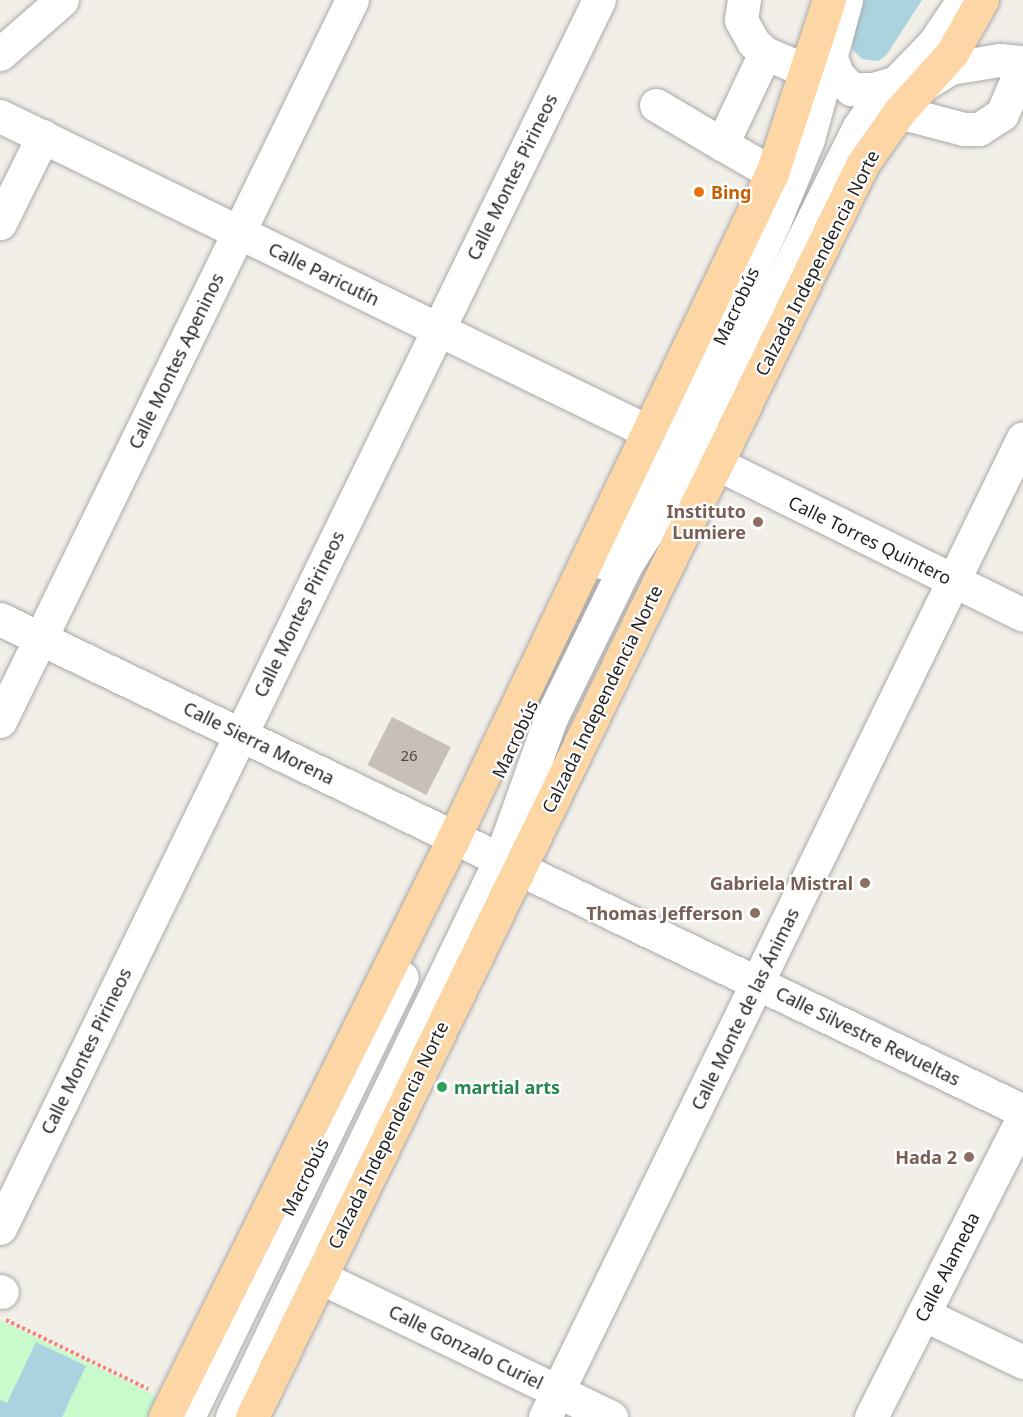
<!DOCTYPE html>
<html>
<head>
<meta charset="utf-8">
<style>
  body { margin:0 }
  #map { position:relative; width:1023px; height:1417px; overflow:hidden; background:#f2efe9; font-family:"Noto Sans",sans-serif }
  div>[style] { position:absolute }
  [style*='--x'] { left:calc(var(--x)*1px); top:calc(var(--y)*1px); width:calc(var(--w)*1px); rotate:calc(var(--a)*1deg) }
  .park>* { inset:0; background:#c8facc }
  .water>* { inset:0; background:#aad3df }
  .building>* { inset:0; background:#c7bfb8; transform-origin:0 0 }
  .path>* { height:4px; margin-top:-2px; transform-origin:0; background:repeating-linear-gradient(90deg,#fa8072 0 3px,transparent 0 6px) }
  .roads { filter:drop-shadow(0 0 2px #a9a9a9) drop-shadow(0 0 2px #a9a9a9) }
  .minor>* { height:33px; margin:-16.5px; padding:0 16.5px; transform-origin:16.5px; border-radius:16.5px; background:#fff }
  .major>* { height:33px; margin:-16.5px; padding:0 16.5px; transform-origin:16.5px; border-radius:16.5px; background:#fcd6a4 }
  .dots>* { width:16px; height:16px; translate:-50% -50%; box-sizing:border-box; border:3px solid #fff; border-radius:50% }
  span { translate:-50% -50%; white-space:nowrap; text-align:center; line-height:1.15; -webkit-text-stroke:4.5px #fff; paint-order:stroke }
  .number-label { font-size:15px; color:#4b4948 }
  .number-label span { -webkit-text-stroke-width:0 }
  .street-label { font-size:18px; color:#222 }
  .food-label { font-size:18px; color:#c56008; font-weight:700 }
  .left { translate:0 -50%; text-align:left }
  .education-label { font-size:18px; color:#785e54; font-weight:700 }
  .right { translate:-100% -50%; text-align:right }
  .leisure-label { font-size:18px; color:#27864d; font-weight:700 }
</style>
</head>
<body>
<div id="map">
  <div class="park">
    <i style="clip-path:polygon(0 1320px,157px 1396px,147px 1417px,0 1417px)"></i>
  </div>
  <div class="water">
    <i style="clip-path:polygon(863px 0,922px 0,887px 54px,879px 61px,862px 59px,853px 50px,852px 37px)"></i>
    <i style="clip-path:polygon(36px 1342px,86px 1366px,62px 1417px,0 1417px,0 1400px,7px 1403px)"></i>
  </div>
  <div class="building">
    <i style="left:609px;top:552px;width:16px;height:178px;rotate:27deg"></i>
    <i style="left:392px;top:717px;width:66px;height:54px;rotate:27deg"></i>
  </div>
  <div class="path">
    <i style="--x:6;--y:1320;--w:158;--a:25.9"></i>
  </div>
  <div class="roads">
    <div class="minor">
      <i style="--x:744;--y:0;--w:20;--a:99"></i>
      <i style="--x:741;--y:20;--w:25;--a:61"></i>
      <i style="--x:753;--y:42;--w:16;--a:43"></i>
      <i style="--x:765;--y:53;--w:46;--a:23.2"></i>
      <i style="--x:765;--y:53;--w:101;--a:115.3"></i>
      <i style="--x:722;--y:144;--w:58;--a:30.1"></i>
      <i style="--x:0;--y:54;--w:82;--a:-41.1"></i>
      <i style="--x:831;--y:58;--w:17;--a:69"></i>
      <i style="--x:837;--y:74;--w:21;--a:47"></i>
      <i style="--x:851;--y:89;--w:22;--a:0"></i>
      <i style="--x:873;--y:89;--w:25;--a:-16"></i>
      <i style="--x:923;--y:85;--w:32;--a:-32"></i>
      <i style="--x:950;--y:68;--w:50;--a:-9.3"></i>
      <i style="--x:999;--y:60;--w:24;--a:5"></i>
      <i style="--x:656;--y:105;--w:77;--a:30.6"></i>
      <i style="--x:899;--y:112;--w:67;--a:14.7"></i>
      <i style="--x:964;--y:129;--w:15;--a:0"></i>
      <i style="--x:979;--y:129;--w:27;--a:-33"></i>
      <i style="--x:1002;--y:114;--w:53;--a:-66.8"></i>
      <i style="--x:0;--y:116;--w:720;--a:25.96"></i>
      <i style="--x:0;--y:223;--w:97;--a:-63.7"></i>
      <i style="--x:718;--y:464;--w:340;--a:26.3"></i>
      <i style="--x:601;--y:562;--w:134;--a:-59.6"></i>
      <i style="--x:669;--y:446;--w:247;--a:-64.9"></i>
      <i style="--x:774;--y:222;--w:90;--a:-67.7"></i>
      <i style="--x:808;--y:139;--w:144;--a:-74.7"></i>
      <i style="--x:0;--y:619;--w:1135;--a:25.68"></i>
      <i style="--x:0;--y:721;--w:802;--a:-63.98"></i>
      <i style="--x:0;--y:1228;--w:1366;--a:-64"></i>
      <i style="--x:320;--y:1277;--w:323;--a:25.7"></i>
      <i style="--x:0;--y:1291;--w:2;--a:27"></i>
      <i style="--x:923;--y:1314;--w:111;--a:25.6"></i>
      <i style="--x:188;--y:1417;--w:489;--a:-64.1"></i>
      <i style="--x:232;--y:1417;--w:618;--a:-64.31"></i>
      <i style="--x:500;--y:860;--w:149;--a:-70.3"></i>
      <i style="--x:550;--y:720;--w:175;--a:-63.9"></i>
      <i style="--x:627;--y:563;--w:124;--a:-57.2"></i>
      <i style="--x:694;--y:459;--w:371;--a:-63.6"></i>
      <i style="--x:859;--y:127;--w:27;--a:-56"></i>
      <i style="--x:874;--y:105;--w:86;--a:-45.9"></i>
      <i style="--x:934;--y:43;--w:52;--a:-56"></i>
      <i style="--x:545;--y:1417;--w:1089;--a:-63.98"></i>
      <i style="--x:871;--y:1417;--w:336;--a:-63.1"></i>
    </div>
    <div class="major">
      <i style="--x:165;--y:1417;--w:648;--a:-63.51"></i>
      <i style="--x:454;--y:837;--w:736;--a:-64.41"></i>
      <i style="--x:772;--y:173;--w:182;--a:-71.8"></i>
      <i style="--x:252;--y:1417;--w:1393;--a:-64.02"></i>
      <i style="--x:862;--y:165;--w:65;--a:-55.1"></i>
      <i style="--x:899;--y:112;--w:79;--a:-48.1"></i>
      <i style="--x:952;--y:53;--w:61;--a:-60.5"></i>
    </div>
  </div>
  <div class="dots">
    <i style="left:699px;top:192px;background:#e8710a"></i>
    <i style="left:758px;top:522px;background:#8d6e63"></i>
    <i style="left:865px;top:883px;background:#8d6e63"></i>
    <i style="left:755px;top:913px;background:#8d6e63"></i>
    <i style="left:442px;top:1087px;background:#2e9e5b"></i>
    <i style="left:969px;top:1157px;background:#8d6e63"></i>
  </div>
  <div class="number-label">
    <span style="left:409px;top:756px">26</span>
  </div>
  <div class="street-label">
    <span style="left:512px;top:177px;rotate:-64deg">Calle Montes Pirineos</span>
    <span style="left:817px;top:263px;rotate:-63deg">Calzada Independencia Norte</span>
    <span style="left:324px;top:274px;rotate:26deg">Calle Paricutín</span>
    <span style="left:736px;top:306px;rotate:-65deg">Macrobús</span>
    <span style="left:176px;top:361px;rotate:-64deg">Calle Montes Apeninos</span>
    <span style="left:870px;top:540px;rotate:26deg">Calle Torres Quintero</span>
    <span style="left:299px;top:614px;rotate:-64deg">Calle Montes Pirineos</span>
    <span style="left:602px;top:699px;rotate:-64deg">Calzada Independencia Norte</span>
    <span style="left:515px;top:739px;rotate:-65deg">Macrobús</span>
    <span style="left:259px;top:743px;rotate:26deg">Calle Sierra Morena</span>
    <span style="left:745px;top:1009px;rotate:-64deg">Calle Monte de las Ánimas</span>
    <span style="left:868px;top:1036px;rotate:26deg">Calle Silvestre Revueltas</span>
    <span style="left:86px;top:1051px;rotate:-64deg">Calle Montes Pirineos</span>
    <span style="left:388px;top:1135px;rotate:-64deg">Calzada Independencia Norte</span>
    <span style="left:305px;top:1177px;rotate:-64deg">Macrobús</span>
    <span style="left:947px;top:1267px;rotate:-63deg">Calle Alameda</span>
    <span style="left:466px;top:1347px;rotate:26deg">Calle Gonzalo Curiel</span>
  </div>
  <div class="food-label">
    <span class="left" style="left:711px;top:192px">Bing</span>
  </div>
  <div class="education-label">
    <span class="right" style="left:746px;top:522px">Instituto<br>Lumiere</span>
    <span class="right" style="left:853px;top:883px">Gabriela Mistral</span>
    <span class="right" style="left:743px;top:913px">Thomas Jefferson</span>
    <span class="right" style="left:957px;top:1157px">Hada 2</span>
  </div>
  <div class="leisure-label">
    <span class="left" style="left:454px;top:1087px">martial arts</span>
  </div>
</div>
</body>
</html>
